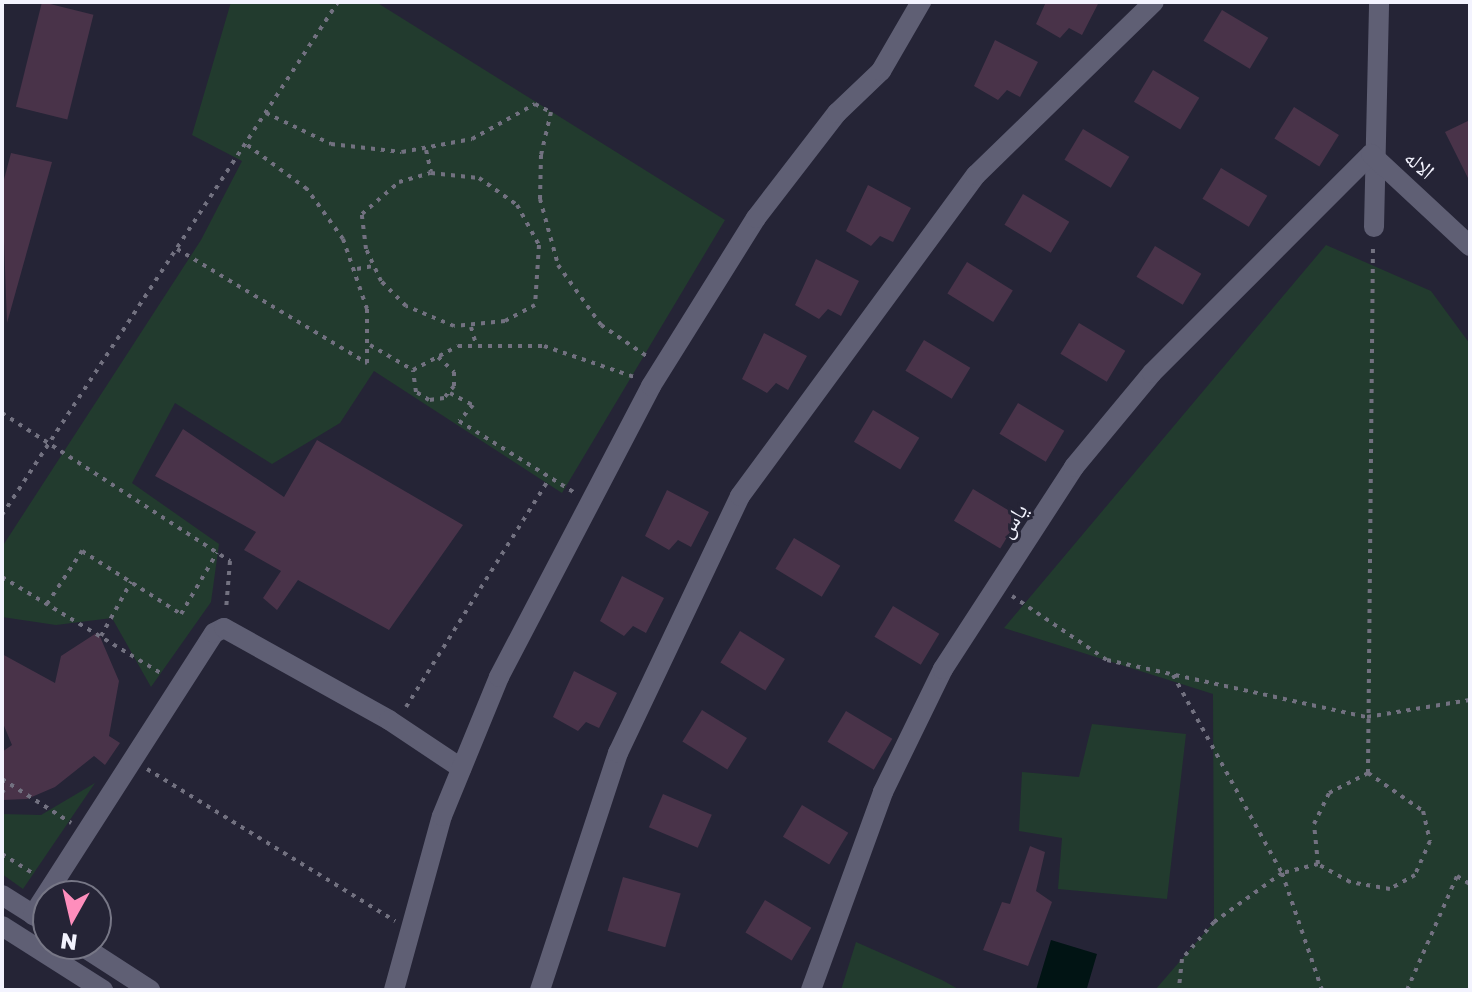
<!DOCTYPE html>
<html>
<head>
<meta charset="utf-8">
<style>
  body { margin:0 }
  #map { position:relative; width:1472px; height:992px; overflow:hidden; background:#252436; font-family:"Golos Text","Noto Naskh Arabic",sans-serif }
  div>[style] { position:absolute }
  [style*='--x'] { left:calc(var(--x)*1px); top:calc(var(--y)*1px); width:calc(var(--w)*1px); rotate:calc(var(--a)*1deg) }
  .green>* { inset:0; background:#223b2e }
  .water>* { inset:0; background:#011414 }
  .building>* { inset:0; background:#493349; transform-origin:0 0 }
  .path>* { height:4px; margin-top:-2px; transform-origin:0; background:repeating-linear-gradient(90deg,#727180 0 4px,transparent 0 10px) }
  .minor>* { height:20px; margin:-10px; padding:0 10px; transform-origin:10px; border-radius:10px; background:#5f5f74 }
  span { translate:-50% -50%; white-space:nowrap; text-align:center; line-height:1.15; -webkit-text-stroke:6px #252436; paint-order:stroke }
  .street-label { font-size:22px; color:#f3f3fe }
  .frame { position:absolute; inset:0; border:4px solid #f3f3fe; pointer-events:none }
  .north { position:absolute; left:32px; top:880px; width:80px; height:80px; box-sizing:border-box; background:#252436; border:2px solid #777786; border-radius:50%; rotate:188deg; font-size:22px; font-weight:700; line-height:32px; text-align:center; color:#f3f3fe }
  .north::after { content:''; display:block; margin:auto; width:28px; height:36px; background:#fe8ebc; clip-path:polygon(50% 0,100% 100%,50% 72%,0 100%) }
</style>
</head>
<body>
<div id="map">
  <div class="green">
    <i style="clip-path:polygon(231px 2px,376px 2px,725px 220px,562px 493px,374px 371px,340px 423px,272px 464px,175px 403px,132px 483px,219px 544px,211px 602px,151px 687px,112px 618px,56px 625px,2px 617px,2px 547px,201px 240px,242px 161px,192px 135px)"></i>
    <i style="clip-path:polygon(1326px 245px,1431px 291px,1470px 344px,1470px 990px,1155px 990px,1214px 922px,1213px 694px,1004px 628px)"></i>
    <i style="clip-path:polygon(1092px 724px,1186px 734px,1167px 899px,1058px 889px,1062px 838px,1019px 831px,1022px 772px,1079px 777px)"></i>
    <i style="clip-path:polygon(95px 783px,23px 889px,2px 874px,2px 814px,41px 815px)"></i>
    <i style="clip-path:polygon(856px 942px,942px 980px,960px 990px,841px 990px)"></i>
  </div>
  <div class="water">
    <i style="clip-path:polygon(1051px 940px,1097px 954px,1087px 988px,1098px 990px,1036px 990px)"></i>
  </div>
  <div class="building">
    <i style="left:42px;top:2px;width:53px;height:108px;rotate:14deg"></i>
    <i style="clip-path:polygon(1046px 2px,1099px 2px,1082px 35px,1069px 28px,1060px 38px,1036px 24px)"></i>
    <i style="left:1222px;top:10px;width:54px;height:36px;rotate:31deg"></i>
    <i style="clip-path:polygon(995px 40px,1038px 62px,1020px 97px,1007px 90px,998px 100px,974px 86px)"></i>
    <i style="left:1153px;top:70px;width:54px;height:37px;rotate:31deg"></i>
    <i style="left:1294px;top:107px;width:53px;height:37px;rotate:32deg"></i>
    <i style="clip-path:polygon(1470px 120px,1470px 182px,1445px 132px)"></i>
    <i style="left:1083px;top:129px;width:54px;height:36px;rotate:31deg"></i>
    <i style="clip-path:polygon(11px 153px,52px 162px,7px 323px,2px 187px)"></i>
    <i style="left:1221px;top:168px;width:54px;height:36px;rotate:31deg"></i>
    <i style="clip-path:polygon(868px 185px,911px 208px,893px 242px,880px 236px,871px 246px,846px 231px)"></i>
    <i style="left:1023px;top:194px;width:54px;height:36px;rotate:31deg"></i>
    <i style="left:1155px;top:246px;width:54px;height:36px;rotate:31deg"></i>
    <i style="clip-path:polygon(816px 259px,859px 281px,841px 316px,828px 309px,819px 319px,795px 305px)"></i>
    <i style="left:967px;top:262px;width:54px;height:37px;rotate:32deg"></i>
    <i style="left:1079px;top:323px;width:54px;height:36px;rotate:31deg"></i>
    <i style="clip-path:polygon(764px 333px,807px 356px,788px 390px,776px 383px,767px 393px,742px 379px)"></i>
    <i style="left:924px;top:340px;width:54px;height:36px;rotate:31deg"></i>
    <i style="left:1018px;top:403px;width:54px;height:36px;rotate:31deg"></i>
    <i style="left:873px;top:410px;width:54px;height:37px;rotate:31deg"></i>
    <i style="clip-path:polygon(183px 429px,284px 497px,317px 440px,463px 525px,389px 630px,298px 580px,277px 610px,263px 598px,281px 571px,244px 550px,256px 532px,155px 476px)"></i>
    <i style="left:973px;top:489px;width:54px;height:37px;rotate:31deg"></i>
    <i style="clip-path:polygon(667px 490px,709px 512px,691px 547px,678px 540px,669px 550px,645px 536px)"></i>
    <i style="left:794px;top:538px;width:54px;height:36px;rotate:31deg"></i>
    <i style="clip-path:polygon(622px 576px,664px 598px,646px 633px,633px 626px,624px 636px,600px 621px)"></i>
    <i style="left:893px;top:606px;width:54px;height:36px;rotate:31deg"></i>
    <i style="left:740px;top:631px;width:53px;height:37px;rotate:32deg"></i>
    <i style="clip-path:polygon(98px 632px,119px 681px,109px 736px,120px 743px,105px 765px,94px 756px,55px 787px,27px 799px,2px 800px,2px 752px,12px 745px,2px 721px,2px 654px,55px 683px,61px 656px)"></i>
    <i style="clip-path:polygon(574px 671px,617px 693px,599px 728px,586px 722px,578px 731px,553px 717px)"></i>
    <i style="left:702px;top:710px;width:53px;height:37px;rotate:32deg"></i>
    <i style="left:846px;top:711px;width:54px;height:36px;rotate:31deg"></i>
    <i style="left:663px;top:794px;width:53px;height:36px;rotate:23deg"></i>
    <i style="left:802px;top:805px;width:54px;height:37px;rotate:31deg"></i>
    <i style="clip-path:polygon(1030px 846px,1045px 852px,1036px 891px,1052px 902px,1028px 966px,983px 950px,1002px 902px,1010px 904px)"></i>
    <i style="left:623px;top:877px;width:60px;height:56px;rotate:16deg"></i>
    <i style="left:765px;top:900px;width:54px;height:38px;rotate:31deg"></i>
  </div>
  <div class="path">
    <i style="--x:266;--y:113;--w:72;--a:25.5"></i>
    <i style="--x:331;--y:144;--w:71;--a:6.4"></i>
    <i style="--x:402;--y:152;--w:71;--a:-10.5"></i>
    <i style="--x:472;--y:139;--w:72;--a:-29.1"></i>
    <i style="--x:535;--y:104;--w:18;--a:27"></i>
    <i style="--x:551;--y:112;--w:44;--a:103.1"></i>
    <i style="--x:541;--y:155;--w:44;--a:91.3"></i>
    <i style="--x:540;--y:199;--w:68;--a:74.7"></i>
    <i style="--x:558;--y:265;--w:74;--a:54.4"></i>
    <i style="--x:601;--y:325;--w:57;--a:34.2"></i>
    <i style="--x:426;--y:150;--w:22;--a:77"></i>
    <i style="--x:431;--y:173;--w:48;--a:5.9"></i>
    <i style="--x:479;--y:178;--w:47;--a:35.4"></i>
    <i style="--x:517;--y:205;--w:46;--a:61.2"></i>
    <i style="--x:539;--y:245;--w:60;--a:93.8"></i>
    <i style="--x:535;--y:305;--w:34;--a:152"></i>
    <i style="--x:505;--y:321;--w:51;--a:174.4"></i>
    <i style="--x:454;--y:326;--w:52;--a:-157.4"></i>
    <i style="--x:406;--y:306;--w:35;--a:-135"></i>
    <i style="--x:381;--y:281;--w:35;--a:-115"></i>
    <i style="--x:366;--y:249;--w:35;--a:-97"></i>
    <i style="--x:362;--y:214;--w:49;--a:-40.9"></i>
    <i style="--x:399;--y:182;--w:33;--a:-16"></i>
    <i style="--x:177;--y:249;--w:222;--a:31"></i>
    <i style="--x:367;--y:363;--w:54;--a:-90"></i>
    <i style="--x:367;--y:309;--w:74;--a:-108.9"></i>
    <i style="--x:343;--y:239;--w:62;--a:-125.8"></i>
    <i style="--x:307;--y:189;--w:76;--a:-143.6"></i>
    <i style="--x:357;--y:269;--w:16;--a:-11"></i>
    <i style="--x:471;--y:327;--w:18;--a:74"></i>
    <i style="--x:370;--y:345;--w:50;--a:30.2"></i>
    <i style="--x:438;--y:357;--w:22;--a:43"></i>
    <i style="--x:454;--y:372;--w:14;--a:90"></i>
    <i style="--x:454;--y:386;--w:16;--a:130"></i>
    <i style="--x:444;--y:398;--w:15;--a:172"></i>
    <i style="--x:429;--y:400;--w:15;--a:-148"></i>
    <i style="--x:416;--y:392;--w:22;--a:-98"></i>
    <i style="--x:413;--y:370;--w:51;--a:-28.1"></i>
    <i style="--x:458;--y:346;--w:86;--a:0"></i>
    <i style="--x:544;--y:346;--w:95;--a:19"></i>
    <i style="--x:450;--y:393;--w:26;--a:28"></i>
    <i style="--x:473;--y:405;--w:21;--a:131"></i>
    <i style="--x:459;--y:421;--w:137;--a:31.8"></i>
    <i style="--x:2;--y:413;--w:272;--a:33"></i>
    <i style="--x:230;--y:561;--w:49;--a:94.7"></i>
    <i style="--x:2;--y:515;--w:613;--a:-56.78"></i>
    <i style="--x:2;--y:577;--w:189;--a:31.2"></i>
    <i style="--x:1012;--y:596;--w:115;--a:34"></i>
    <i style="--x:1107;--y:660;--w:266;--a:12.4"></i>
    <i style="--x:1367;--y:717;--w:104;--a:-9.4"></i>
    <i style="--x:47;--y:604;--w:64;--a:-56.6"></i>
    <i style="--x:82;--y:551;--w:117;--a:32.5"></i>
    <i style="--x:181;--y:614;--w:71;--a:-59.5"></i>
    <i style="--x:101;--y:636;--w:62;--a:-60.9"></i>
    <i style="--x:1173;--y:675;--w:226;--a:61.2"></i>
    <i style="--x:1282;--y:873;--w:84;--a:144.2"></i>
    <i style="--x:1214;--y:922;--w:49;--a:130.9"></i>
    <i style="--x:1182;--y:959;--w:31;--a:96"></i>
    <i style="--x:406;--y:707;--w:269;--a:-57.9"></i>
    <i style="--x:147;--y:769;--w:291;--a:31.5"></i>
    <i style="--x:1368;--y:773;--w:67;--a:34.6"></i>
    <i style="--x:1423;--y:811;--w:31;--a:77"></i>
    <i style="--x:1430;--y:841;--w:37;--a:114"></i>
    <i style="--x:1415;--y:875;--w:29;--a:151"></i>
    <i style="--x:1390;--y:889;--w:41;--a:-170.1"></i>
    <i style="--x:1350;--y:882;--w:37;--a:-151"></i>
    <i style="--x:1318;--y:864;--w:40;--a:-95.7"></i>
    <i style="--x:1314;--y:824;--w:34;--a:-64"></i>
    <i style="--x:1329;--y:793;--w:44;--a:-27.1"></i>
    <i style="--x:1368;--y:773;--w:527;--a:-89.46"></i>
    <i style="--x:2;--y:779;--w:82;--a:32.5"></i>
    <i style="--x:2;--y:793;--w:7;--a:-56"></i>
    <i style="--x:2;--y:854;--w:39;--a:32"></i>
    <i style="--x:1318;--y:864;--w:37;--a:166"></i>
    <i style="--x:1282;--y:873;--w:124;--a:71.1"></i>
    <i style="--x:1407;--y:990;--w:124;--a:-66.3"></i>
    <i style="--x:1457;--y:876;--w:15;--a:32"></i>
  </div>
  <div class="minor">
    <i style="--x:1374;--y:227;--w:225;--a:-88.7"></i>
    <i style="--x:2;--y:895;--w:54;--a:32.2"></i>
    <i style="--x:33;--y:915;--w:335;--a:-57.3"></i>
    <i style="--x:214;--y:633;--w:11;--a:-27"></i>
    <i style="--x:224;--y:628;--w:189;--a:29.1"></i>
    <i style="--x:389;--y:720;--w:87;--a:33.7"></i>
    <i style="--x:2;--y:926;--w:120;--a:32.4"></i>
    <i style="--x:79;--y:944;--w:85;--a:32.9"></i>
    <i style="--x:394;--y:990;--w:180;--a:-74.6"></i>
    <i style="--x:442;--y:816;--w:150;--a:-67.7"></i>
    <i style="--x:499;--y:677;--w:328;--a:-62.4"></i>
    <i style="--x:651;--y:386;--w:198;--a:-58"></i>
    <i style="--x:756;--y:218;--w:133;--a:-52.4"></i>
    <i style="--x:837;--y:113;--w:61;--a:-43.7"></i>
    <i style="--x:881;--y:71;--w:80;--a:-59.9"></i>
    <i style="--x:540;--y:990;--w:250;--a:-71.8"></i>
    <i style="--x:618;--y:753;--w:284;--a:-64.6"></i>
    <i style="--x:740;--y:496;--w:398;--a:-53.7"></i>
    <i style="--x:976;--y:175;--w:248;--a:-44.2"></i>
    <i style="--x:811;--y:990;--w:211;--a:-70"></i>
    <i style="--x:883;--y:792;--w:137;--a:-64"></i>
    <i style="--x:943;--y:669;--w:241;--a:-57"></i>
    <i style="--x:1074;--y:467;--w:122;--a:-50.3"></i>
    <i style="--x:1152;--y:373;--w:310;--a:-45"></i>
    <i style="--x:1371;--y:154;--w:135;--a:42.9"></i>
  </div>
  <div class="street-label">
    <span style="left:1420px;top:164px;rotate:41deg">الاله</span>
    <span style="left:1012px;top:520px;rotate:-57deg">یاس</span>
  </div>
  <div class="frame"></div>
  <div class="north">N</div>
</div>
</body>
</html>
